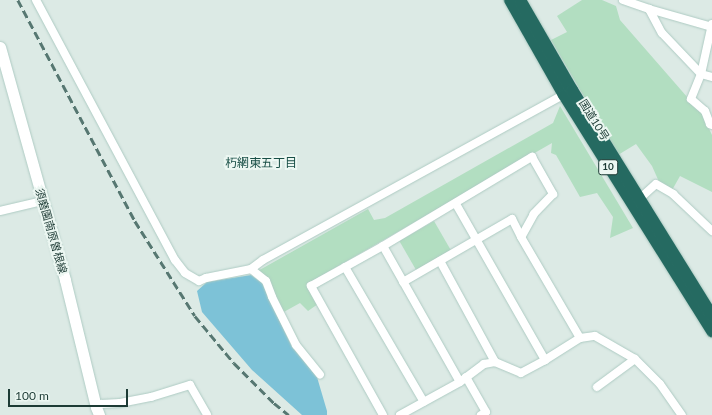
<!DOCTYPE html>
<html>
<head>
<meta charset="utf-8">
<style>
  body { margin:0 }
  #map { position:relative; width:712px; height:415px; overflow:hidden; background:#dceae5; font-family:Lato,"Noto Sans JP",sans-serif }
  div>[style] { position:absolute }
  [style*='--x'] { left:calc(var(--x)*1px); top:calc(var(--y)*1px); width:calc(var(--w)*1px); rotate:calc(var(--a)*1deg) }
  .green>* { inset:0; background:#b2dec1; transform-origin:0 0 }
  .water>* { inset:0; background:#7dc2d7 }
  .roads { filter:drop-shadow(0 0 1px #aecbc3) drop-shadow(0 0 1px #aecbc3) }
  .street>* { height:8px; margin:-4px; padding:0 4px; transform-origin:4px; border-radius:4px; background:#fff }
  .secondary>* { height:11px; margin:-5.5px; padding:0 5.5px; transform-origin:5.5px; border-radius:5.5px; background:#fff }
  .highway>* { height:12px; margin:-6px; padding:0 6px; transform-origin:6px; border-radius:6px; background:#256a61 }
  .rail>* { height:2.5px; margin-top:-1.25px; transform-origin:0; background:repeating-linear-gradient(90deg,#567771 0 8px,transparent 0 12px) }
  span { translate:-50% -50%; white-space:nowrap; text-align:center; line-height:1.15; -webkit-text-stroke:4px #ecf7f2; paint-order:stroke }
  .shield-label span { padding:1px 3px; background:#ecf7f2; border:1px solid; border-radius:3px; -webkit-text-stroke-width:0 }
  .shield-label { font-size:10px; color:#1d3b35; font-weight:700 }
  .street-label { font-size:11px; color:#1d3b35 }
  .neighbourhood-label { font-size:12px; color:#174e45 }
  .scale { position:absolute; left:8px; top:389px; width:120px; height:18px; box-sizing:border-box; border:2px solid #1d3b35; border-top:0; padding-left:5px; font-size:12px; line-height:14px; white-space:nowrap; color:#1d3b35; -webkit-text-stroke:3px #ecf7f2; paint-order:stroke }
</style>
</head>
<body>
<div id="map">
  <div class="green">
    <i style="clip-path:polygon(582px 0,602px 0,616px 6px,620px 20px,688px 98px,700px 110px,712px 135px,712px 192px,680px 176px,671px 192px,660px 184px,652px 166px,636px 144px,618px 155px,551px 40px,567px 32px,557px 16px)"></i>
    <i style="clip-path:polygon(560px 106px,633px 228px,610px 238px,613px 217px,597px 193px,580px 197px,556px 155px,551px 153px,552px 143px,307px 284px,318px 304px,308px 311px,300px 303px,282px 313px,256px 272px,368px 209px,374px 220px,385px 218px,553px 123px)"></i>
    <i style="left:434px;top:221px;width:34px;height:40px;rotate:60deg"></i>
  </div>
  <div class="water">
    <i style="clip-path:polygon(251px 275px,262px 283px,292px 347px,317px 377px,327px 411px,327px 415px,302px 415px,252px 370px,202px 312px,197px 291px,207px 282px)"></i>
  </div>
  <div class="roads">
    <div class="street">
      <i style="--x:36;--y:0;--w:295;--a:61.9"></i>
      <i style="--x:175;--y:260;--w:16;--a:52"></i>
      <i style="--x:185;--y:273;--w:16;--a:30"></i>
      <i style="--x:199;--y:281;--w:8;--a:-23"></i>
      <i style="--x:206;--y:278;--w:46;--a:-11.3"></i>
      <i style="--x:251;--y:269;--w:15;--a:-37"></i>
      <i style="--x:263;--y:260;--w:347;--a:-28.8"></i>
      <i style="--x:623;--y:0;--w:28;--a:19"></i>
      <i style="--x:649;--y:9;--w:27;--a:62"></i>
      <i style="--x:662;--y:33;--w:57;--a:46.4"></i>
      <i style="--x:701;--y:74;--w:11;--a:15"></i>
      <i style="--x:649;--y:9;--w:66;--a:15.9"></i>
      <i style="--x:712;--y:24;--w:51;--a:102.4"></i>
      <i style="--x:701;--y:74;--w:27;--a:112"></i>
      <i style="--x:691;--y:99;--w:18;--a:41"></i>
      <i style="--x:705;--y:111;--w:14;--a:69"></i>
      <i style="--x:710;--y:124;--w:2;--a:27"></i>
      <i style="--x:637;--y:201;--w:25;--a:-42"></i>
      <i style="--x:656;--y:184;--w:20;--a:30"></i>
      <i style="--x:673;--y:194;--w:54;--a:43.5"></i>
      <i style="--x:456;--y:204;--w:180;--a:60.3"></i>
      <i style="--x:0;--y:211;--w:43;--a:-13.4"></i>
      <i style="--x:383;--y:246;--w:156;--a:60.5"></i>
      <i style="--x:440;--y:261;--w:115;--a:61.4"></i>
      <i style="--x:345;--y:267;--w:156;--a:59.7"></i>
      <i style="--x:251;--y:269;--w:19;--a:39"></i>
      <i style="--x:266;--y:281;--w:17;--a:69"></i>
      <i style="--x:272;--y:297;--w:54;--a:63.4"></i>
      <i style="--x:296;--y:345;--w:38;--a:51"></i>
      <i style="--x:403;--y:282;--w:126;--a:-30"></i>
      <i style="--x:512;--y:219;--w:20;--a:63"></i>
      <i style="--x:466;--y:377;--w:40;--a:60.3"></i>
      <i style="--x:486;--y:412;--w:6;--a:149"></i>
      <i style="--x:597;--y:387;--w:47;--a:-36.4"></i>
      <i style="--x:96;--y:407;--w:6;--a:-31"></i>
      <i style="--x:101;--y:404;--w:19;--a:-3"></i>
      <i style="--x:120;--y:403;--w:32;--a:-11"></i>
      <i style="--x:151;--y:397;--w:41;--a:-17.1"></i>
      <i style="--x:190;--y:385;--w:34;--a:60"></i>
      <i style="--x:383;--y:415;--w:148;--a:-119.2"></i>
      <i style="--x:311;--y:286;--w:82;--a:-29.1"></i>
      <i style="--x:383;--y:246;--w:174;--a:-30.9"></i>
      <i style="--x:532;--y:157;--w:43;--a:60.4"></i>
      <i style="--x:553;--y:194;--w:28;--a:134"></i>
      <i style="--x:534;--y:214;--w:26;--a:119"></i>
      <i style="--x:521;--y:237;--w:117;--a:59.7"></i>
      <i style="--x:400;--y:415;--w:68;--a:-28.8"></i>
      <i style="--x:460;--y:382;--w:30;--a:-37"></i>
      <i style="--x:484;--y:364;--w:11;--a:-10"></i>
      <i style="--x:495;--y:362;--w:28;--a:23"></i>
      <i style="--x:521;--y:373;--w:27;--a:-28"></i>
      <i style="--x:545;--y:360;--w:41;--a:-32.2"></i>
      <i style="--x:580;--y:338;--w:15;--a:-8"></i>
      <i style="--x:595;--y:336;--w:46;--a:29.9"></i>
      <i style="--x:635;--y:359;--w:35;--a:45"></i>
      <i style="--x:660;--y:384;--w:38;--a:55"></i>
    </div>
    <div class="secondary">
      <i style="--x:0;--y:47;--w:242;--a:74.4"></i>
      <i style="--x:65;--y:280;--w:131;--a:76.3"></i>
      <i style="--x:96;--y:407;--w:9;--a:69"></i>
    </div>
    <div class="highway">
      <i style="--x:510;--y:0;--w:109;--a:60.4"></i>
      <i style="--x:564;--y:95;--w:279;--a:57.9"></i>
      <i style="--x:520;--y:0;--w:104;--a:60"></i>
      <i style="--x:572;--y:90;--w:266;--a:58.2"></i>
    </div>
  </div>
  <div class="rail">
    <i style="--x:18;--y:0;--w:250;--a:62.1"></i>
    <i style="--x:135;--y:221;--w:112;--a:57.7"></i>
    <i style="--x:195;--y:316;--w:61;--a:50.3"></i>
    <i style="--x:234;--y:363;--w:57;--a:45"></i>
    <i style="--x:274;--y:403;--w:19;--a:39"></i>
  </div>
  <div class="shield-label">
    <span style="left:608px;top:167px">10</span>
  </div>
  <div class="street-label">
    <span style="left:594px;top:120px;rotate:58deg">国道10号</span>
    <span style="left:51px;top:231px;rotate:74deg">須磨園南原曽根線</span>
  </div>
  <div class="neighbourhood-label">
    <span style="left:261px;top:163px">朽網東五丁目</span>
  </div>
  <div class="scale">100 m</div>
</div>
</body>
</html>
